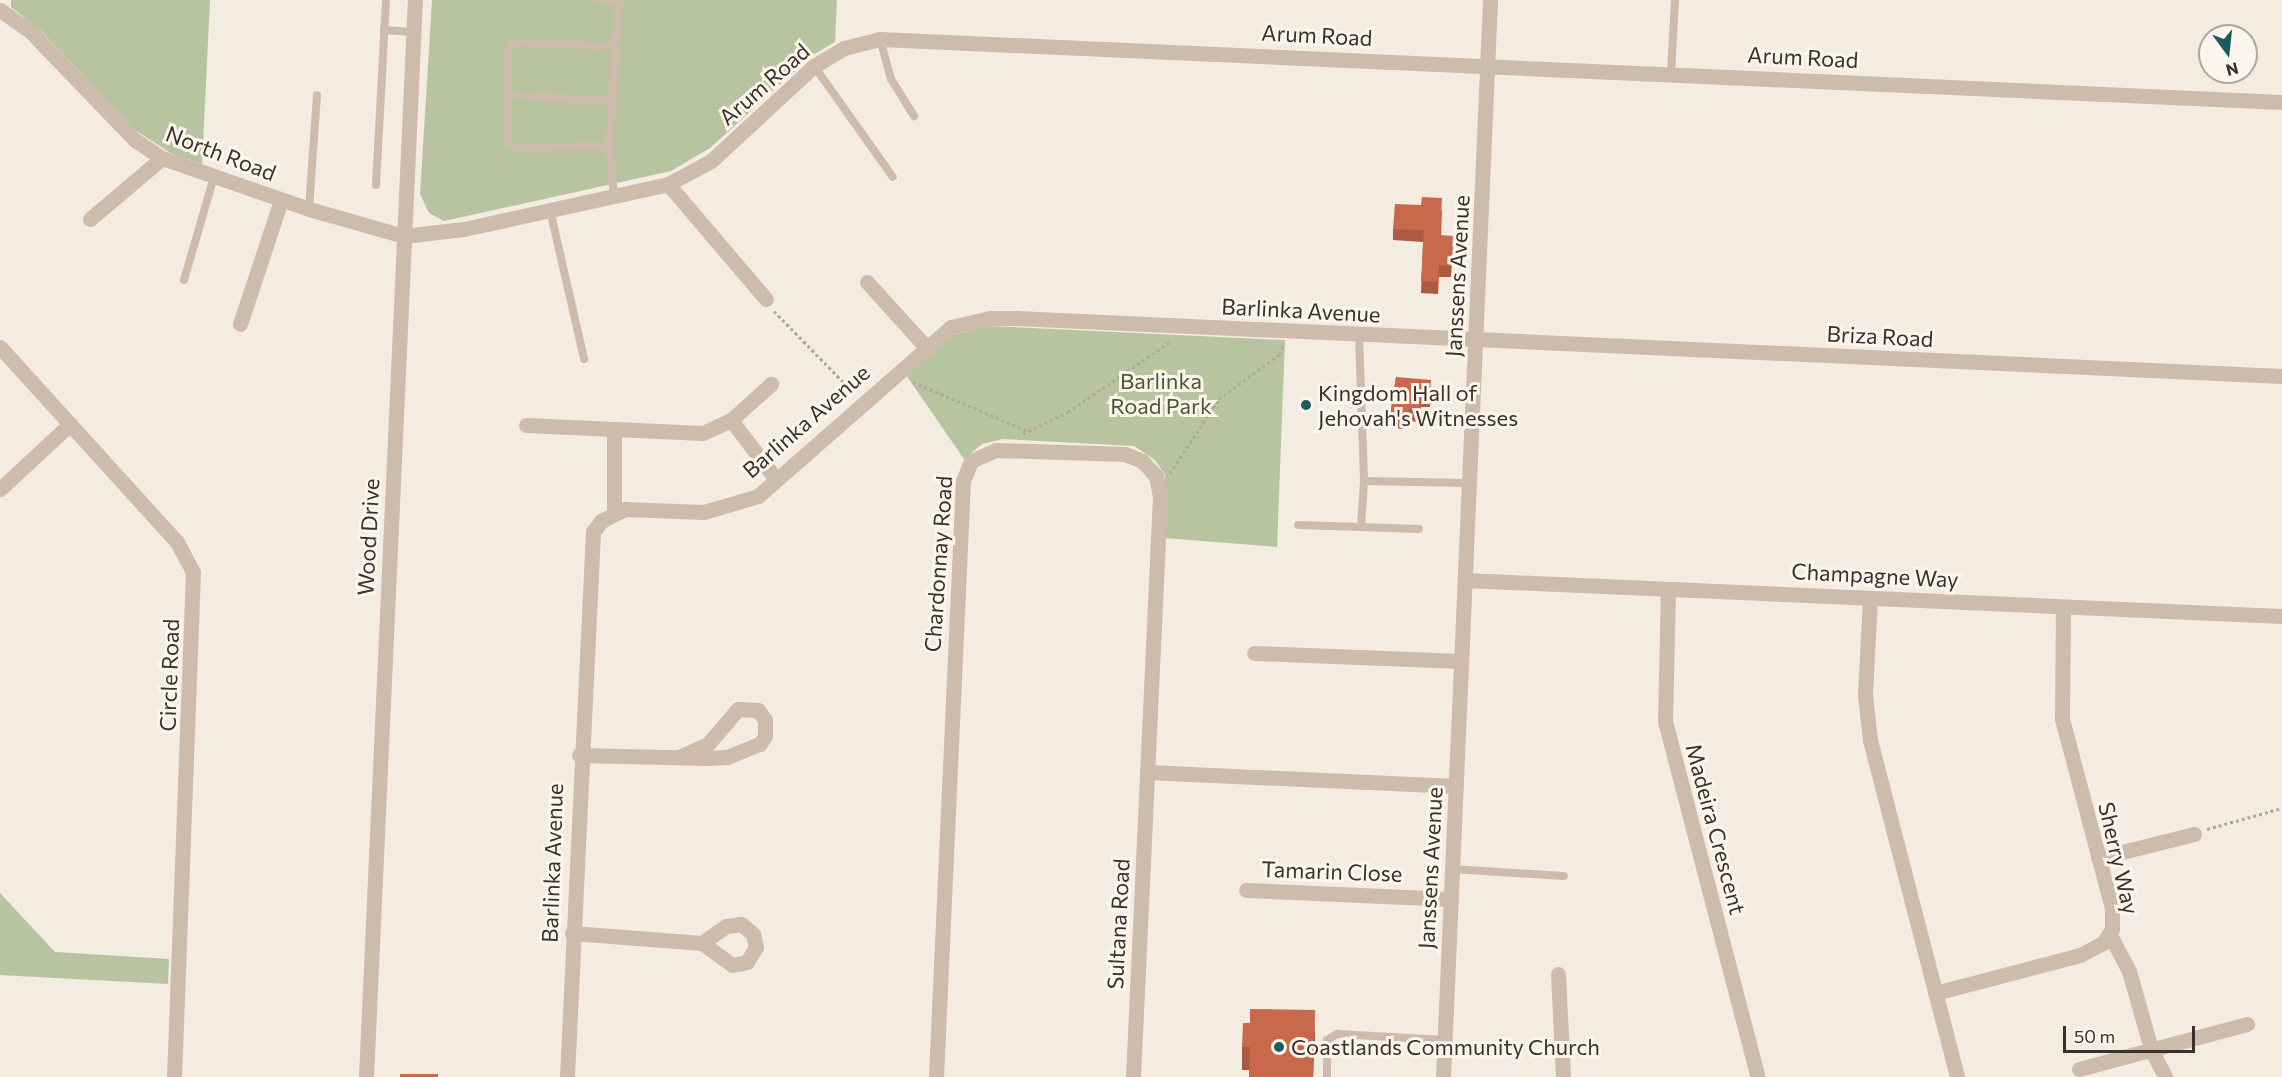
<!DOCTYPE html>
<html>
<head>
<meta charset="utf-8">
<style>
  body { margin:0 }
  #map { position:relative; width:2282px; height:1077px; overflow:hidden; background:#f4ebe1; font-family:Commissioner,sans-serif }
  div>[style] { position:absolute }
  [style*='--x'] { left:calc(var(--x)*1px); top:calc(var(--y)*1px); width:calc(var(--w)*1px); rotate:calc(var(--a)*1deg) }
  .green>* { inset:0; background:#b8c4a0 }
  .path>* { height:3px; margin-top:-1.5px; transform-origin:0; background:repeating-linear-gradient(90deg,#b9a596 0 3px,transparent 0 6px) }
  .service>* { height:8px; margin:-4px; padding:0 4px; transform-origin:4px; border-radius:4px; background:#cdbbac }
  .minor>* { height:15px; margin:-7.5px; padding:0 7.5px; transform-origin:7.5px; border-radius:7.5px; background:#cdbbac }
  .tertiary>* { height:15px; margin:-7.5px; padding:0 7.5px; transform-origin:7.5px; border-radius:7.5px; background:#cdbbac }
  .wall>* { inset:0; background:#ac5a40 }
  .shaded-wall>* { inset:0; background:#8c4a34 }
  .building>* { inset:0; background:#c8694b; transform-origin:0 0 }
  .dots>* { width:16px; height:16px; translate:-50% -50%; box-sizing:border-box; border:3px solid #fbf5ee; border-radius:50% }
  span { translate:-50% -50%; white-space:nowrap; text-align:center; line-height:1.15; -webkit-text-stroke:6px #fbf5ee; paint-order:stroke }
  .street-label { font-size:22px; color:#3b302b }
  .park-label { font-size:22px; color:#4a5a2e }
  .poi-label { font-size:22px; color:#3b302b }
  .left { translate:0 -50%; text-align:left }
  .north { position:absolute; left:2198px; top:24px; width:60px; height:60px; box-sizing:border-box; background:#fbf5ee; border:2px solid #aea6a0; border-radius:50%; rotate:165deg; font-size:16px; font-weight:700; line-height:24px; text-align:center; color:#3b302b }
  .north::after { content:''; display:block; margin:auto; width:21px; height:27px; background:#1f5a5e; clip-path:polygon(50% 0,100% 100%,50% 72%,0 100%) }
  .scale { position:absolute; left:2063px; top:1026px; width:132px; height:27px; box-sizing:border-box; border:3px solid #3b302b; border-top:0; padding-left:8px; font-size:18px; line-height:21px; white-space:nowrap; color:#3b302b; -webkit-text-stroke:4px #fbf5ee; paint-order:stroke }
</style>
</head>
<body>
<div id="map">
  <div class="green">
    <i style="clip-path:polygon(11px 0,210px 0,202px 164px,172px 154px,135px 130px,41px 31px,11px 7px)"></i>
    <i style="clip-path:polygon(432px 0,837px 0,835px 42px,813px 55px,710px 148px,671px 171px,444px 221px,429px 213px,420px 194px)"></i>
    <i style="clip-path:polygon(989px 326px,1285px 340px,1277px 547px,1165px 538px,1165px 475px,1155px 460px,1134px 446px,1003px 439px,982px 444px,964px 459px,904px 372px,950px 336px)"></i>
    <i style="clip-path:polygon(0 893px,55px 952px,169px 959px,168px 984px,0 975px)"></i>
  </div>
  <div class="path">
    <i style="--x:774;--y:311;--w:113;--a:45.7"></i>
    <i style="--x:913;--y:382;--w:125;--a:23.1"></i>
    <i style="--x:1023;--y:434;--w:50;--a:-26.1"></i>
    <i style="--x:1068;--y:412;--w:124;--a:-34.5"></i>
    <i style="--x:1170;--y:473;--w:89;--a:-56.5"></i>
    <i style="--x:1219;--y:399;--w:76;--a:-36.4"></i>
    <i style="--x:1280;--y:354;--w:9;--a:-72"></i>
    <i style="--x:2207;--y:829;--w:78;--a:-15.6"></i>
  </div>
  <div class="service">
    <i style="--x:599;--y:0;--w:20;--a:3"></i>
    <i style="--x:384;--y:30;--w:30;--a:4"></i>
    <i style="--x:880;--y:39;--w:41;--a:74.6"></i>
    <i style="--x:891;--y:79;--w:44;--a:58.1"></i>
    <i style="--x:814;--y:66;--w:136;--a:54.6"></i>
    <i style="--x:1671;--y:73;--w:73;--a:-86.9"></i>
    <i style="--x:506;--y:95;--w:106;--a:3.2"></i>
    <i style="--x:609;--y:146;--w:93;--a:179.4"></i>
    <i style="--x:516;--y:147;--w:9;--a:-148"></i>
    <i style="--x:508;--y:142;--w:88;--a:-90.7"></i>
    <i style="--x:507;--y:54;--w:10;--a:-66"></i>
    <i style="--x:511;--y:45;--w:8;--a:-23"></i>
    <i style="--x:518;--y:42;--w:98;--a:2.9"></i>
    <i style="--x:376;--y:185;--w:185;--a:-86.9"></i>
    <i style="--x:614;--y:196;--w:50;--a:-95.7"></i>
    <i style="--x:609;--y:146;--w:146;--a:-86.1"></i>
    <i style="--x:309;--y:209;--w:114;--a:-86"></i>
    <i style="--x:550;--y:210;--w:153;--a:77.1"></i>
    <i style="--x:184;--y:280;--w:107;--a:-73.8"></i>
    <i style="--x:1359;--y:336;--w:145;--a:88"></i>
    <i style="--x:1298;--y:525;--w:63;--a:1.8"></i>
    <i style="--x:1361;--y:527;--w:46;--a:-86.3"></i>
    <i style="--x:1364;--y:481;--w:104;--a:1.1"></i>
    <i style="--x:1361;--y:527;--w:58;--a:2"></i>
    <i style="--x:1452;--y:869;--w:112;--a:3.6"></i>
    <i style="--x:1327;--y:1077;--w:37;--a:-90"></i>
    <i style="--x:1327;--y:1040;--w:12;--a:-31"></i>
    <i style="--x:1337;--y:1034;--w:108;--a:3.2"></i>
  </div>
  <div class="minor">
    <i style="--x:0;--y:10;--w:38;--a:35"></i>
    <i style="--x:31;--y:32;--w:150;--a:46.1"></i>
    <i style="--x:135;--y:140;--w:32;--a:34"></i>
    <i style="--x:162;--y:158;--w:156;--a:19.1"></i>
    <i style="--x:309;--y:209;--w:99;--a:15.9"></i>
    <i style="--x:404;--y:236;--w:60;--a:-6.7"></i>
    <i style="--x:464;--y:229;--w:209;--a:-12.4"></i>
    <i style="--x:668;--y:184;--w:49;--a:-28.1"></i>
    <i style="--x:711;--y:161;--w:140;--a:-42.7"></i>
    <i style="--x:814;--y:66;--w:35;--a:-31"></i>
    <i style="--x:844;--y:48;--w:37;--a:-14"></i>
    <i style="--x:880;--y:39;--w:1403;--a:2.57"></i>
    <i style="--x:668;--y:184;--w:151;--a:49.6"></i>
    <i style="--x:90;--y:219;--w:94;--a:-40.3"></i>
    <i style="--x:867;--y:282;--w:86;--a:47.8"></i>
    <i style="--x:240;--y:324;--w:131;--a:-71.7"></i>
    <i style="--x:0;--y:347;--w:263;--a:47.8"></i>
    <i style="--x:177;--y:542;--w:34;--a:62"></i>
    <i style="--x:193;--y:572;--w:505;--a:92.15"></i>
    <i style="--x:731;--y:420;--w:74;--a:52.7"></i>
    <i style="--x:526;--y:425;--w:177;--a:2.6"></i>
    <i style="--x:703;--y:433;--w:31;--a:-25"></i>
    <i style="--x:731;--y:420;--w:54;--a:-42"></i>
    <i style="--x:0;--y:489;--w:96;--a:-42.9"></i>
    <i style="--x:614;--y:512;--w:83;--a:-90"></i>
    <i style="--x:1465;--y:580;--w:818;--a:2.52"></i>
    <i style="--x:1668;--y:589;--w:132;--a:91.3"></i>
    <i style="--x:1665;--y:721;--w:368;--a:75.4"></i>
    <i style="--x:1870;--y:598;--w:97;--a:93"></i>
    <i style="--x:1865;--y:695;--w:45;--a:83.7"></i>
    <i style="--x:1870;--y:740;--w:348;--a:75.5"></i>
    <i style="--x:1254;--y:653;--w:207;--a:2.2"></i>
    <i style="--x:579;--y:755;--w:130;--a:1.3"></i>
    <i style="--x:709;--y:758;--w:18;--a:-3"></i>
    <i style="--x:727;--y:757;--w:35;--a:-22"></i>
    <i style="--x:760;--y:744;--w:9;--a:-58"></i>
    <i style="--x:765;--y:736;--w:16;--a:-90"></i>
    <i style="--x:765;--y:720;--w:12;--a:-125"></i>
    <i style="--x:758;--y:710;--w:20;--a:-177"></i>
    <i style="--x:738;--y:709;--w:46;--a:130.6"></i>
    <i style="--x:708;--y:744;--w:32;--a:156"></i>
    <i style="--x:1147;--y:772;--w:309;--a:2.6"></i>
    <i style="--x:2098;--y:858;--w:99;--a:-14"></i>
    <i style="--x:1246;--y:890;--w:205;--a:2.5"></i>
    <i style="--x:572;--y:933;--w:130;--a:4.4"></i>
    <i style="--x:702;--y:943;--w:37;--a:36"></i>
    <i style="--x:732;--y:965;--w:15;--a:-11"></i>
    <i style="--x:747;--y:962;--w:17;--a:-59"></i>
    <i style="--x:756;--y:947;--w:13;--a:-103"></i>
    <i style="--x:753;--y:934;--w:16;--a:-140"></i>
    <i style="--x:741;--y:924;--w:15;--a:172"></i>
    <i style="--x:726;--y:926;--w:29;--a:145"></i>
    <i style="--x:2110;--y:935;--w:41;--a:62.2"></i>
    <i style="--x:2129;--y:971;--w:81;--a:74.2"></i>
    <i style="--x:2151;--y:1049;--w:31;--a:63"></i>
    <i style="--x:1558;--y:974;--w:103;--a:87.2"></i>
    <i style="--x:1935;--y:993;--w:150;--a:-14.7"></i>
    <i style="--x:2080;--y:955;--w:26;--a:-28"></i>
    <i style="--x:2103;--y:943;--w:17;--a:-57"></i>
    <i style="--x:2112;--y:929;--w:21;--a:-90"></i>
    <i style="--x:2112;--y:908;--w:196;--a:-104.8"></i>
    <i style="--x:2062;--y:719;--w:112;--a:-89.5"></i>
    <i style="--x:2079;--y:1069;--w:174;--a:-15"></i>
    <i style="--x:567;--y:1077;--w:546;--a:-87.27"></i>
    <i style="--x:593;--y:532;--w:14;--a:-54"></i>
    <i style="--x:601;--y:521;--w:27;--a:-27"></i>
    <i style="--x:625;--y:509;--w:79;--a:2.2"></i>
    <i style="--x:704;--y:512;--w:56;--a:-16.5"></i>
    <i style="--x:758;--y:496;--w:257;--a:-41.2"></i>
    <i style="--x:951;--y:327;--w:40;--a:-13"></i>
    <i style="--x:990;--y:318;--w:26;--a:0"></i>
    <i style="--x:1016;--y:318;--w:1267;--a:2.62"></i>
    <i style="--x:936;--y:1077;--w:597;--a:-87.41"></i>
    <i style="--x:963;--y:481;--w:22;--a:-68"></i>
    <i style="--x:971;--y:461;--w:27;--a:-24"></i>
    <i style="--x:996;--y:450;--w:129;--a:1.8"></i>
    <i style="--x:1125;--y:454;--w:18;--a:22"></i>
    <i style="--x:1142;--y:461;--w:21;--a:47"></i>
    <i style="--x:1156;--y:476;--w:20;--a:79"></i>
    <i style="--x:1160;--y:496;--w:582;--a:92.66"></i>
  </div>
  <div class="tertiary">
    <i style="--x:366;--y:1077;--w:1078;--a:-87.4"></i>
    <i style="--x:1443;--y:1077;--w:1078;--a:-87.5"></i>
  </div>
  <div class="wall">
    <i style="clip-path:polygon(1442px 210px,1441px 235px,1453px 247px,1451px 277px,1439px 277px,1438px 294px,1421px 293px,1423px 242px,1393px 240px,1393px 229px)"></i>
    <i style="clip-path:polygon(1396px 377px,1431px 391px,1430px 407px,1421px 407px,1419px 422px,1409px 421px,1408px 429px,1390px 428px,1390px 416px)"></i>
    <i style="clip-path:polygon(1315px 1033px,1313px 1077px,1249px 1077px,1249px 1070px,1242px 1070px,1242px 1047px)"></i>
  </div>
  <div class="shaded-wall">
    <i style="clip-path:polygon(1315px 1010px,1315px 1033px,1313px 1077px)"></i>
  </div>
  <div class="building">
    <i style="clip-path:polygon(1422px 197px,1442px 198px,1440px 235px,1453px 236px,1451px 266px,1439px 265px,1438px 282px,1421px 281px,1424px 230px,1393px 229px,1395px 204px,1421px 205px)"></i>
    <i style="clip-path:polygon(1396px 377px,1431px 380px,1430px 396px,1421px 395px,1419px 410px,1409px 409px,1408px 417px,1390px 416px)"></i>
    <i style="clip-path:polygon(1250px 1009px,1315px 1010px,1313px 1077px,1249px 1077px,1250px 1047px,1242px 1047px,1243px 1023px,1250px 1023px)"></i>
    <i style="left:400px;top:1074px;width:38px;height:3px"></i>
  </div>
  <div class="dots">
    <i style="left:1306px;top:405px;background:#1f5a5e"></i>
    <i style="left:1279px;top:1047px;background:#1f5a5e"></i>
  </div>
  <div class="street-label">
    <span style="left:1317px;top:35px;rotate:3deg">Arum Road</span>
    <span style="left:1803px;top:57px;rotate:3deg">Arum Road</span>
    <span style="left:764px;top:84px;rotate:-41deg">Arum Road</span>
    <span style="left:221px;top:153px;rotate:21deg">North Road</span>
    <span style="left:1457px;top:276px;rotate:-87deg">Janssens Avenue</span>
    <span style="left:1301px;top:310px;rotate:3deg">Barlinka Avenue</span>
    <span style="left:1880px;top:336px;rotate:3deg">Briza Road</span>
    <span style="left:806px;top:421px;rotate:-41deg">Barlinka Avenue</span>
    <span style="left:368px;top:537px;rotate:-87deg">Wood Drive</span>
    <span style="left:938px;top:564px;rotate:-86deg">Chardonnay Road</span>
    <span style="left:1875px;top:575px;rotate:3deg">Champagne Way</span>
    <span style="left:169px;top:675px;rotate:-88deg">Circle Road</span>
    <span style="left:1716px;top:829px;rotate:75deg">Madeira Crescent</span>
    <span style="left:2119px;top:858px;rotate:77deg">Sherry Way</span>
    <span style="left:552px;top:863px;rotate:-88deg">Barlinka Avenue</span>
    <span style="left:1430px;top:868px;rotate:-87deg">Janssens Avenue</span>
    <span style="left:1332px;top:871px;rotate:2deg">Tamarin Close</span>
    <span style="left:1118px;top:924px;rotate:-87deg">Sultana Road</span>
  </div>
  <div class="park-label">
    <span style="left:1161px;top:393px">Barlinka<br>Road Park</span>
  </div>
  <div class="poi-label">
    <span class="left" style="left:1318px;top:405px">Kingdom Hall of<br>Jehovah's Witnesses</span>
    <span class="left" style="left:1291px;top:1047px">Coastlands Community Church</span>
  </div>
  <div class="north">N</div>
  <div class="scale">50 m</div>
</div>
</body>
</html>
